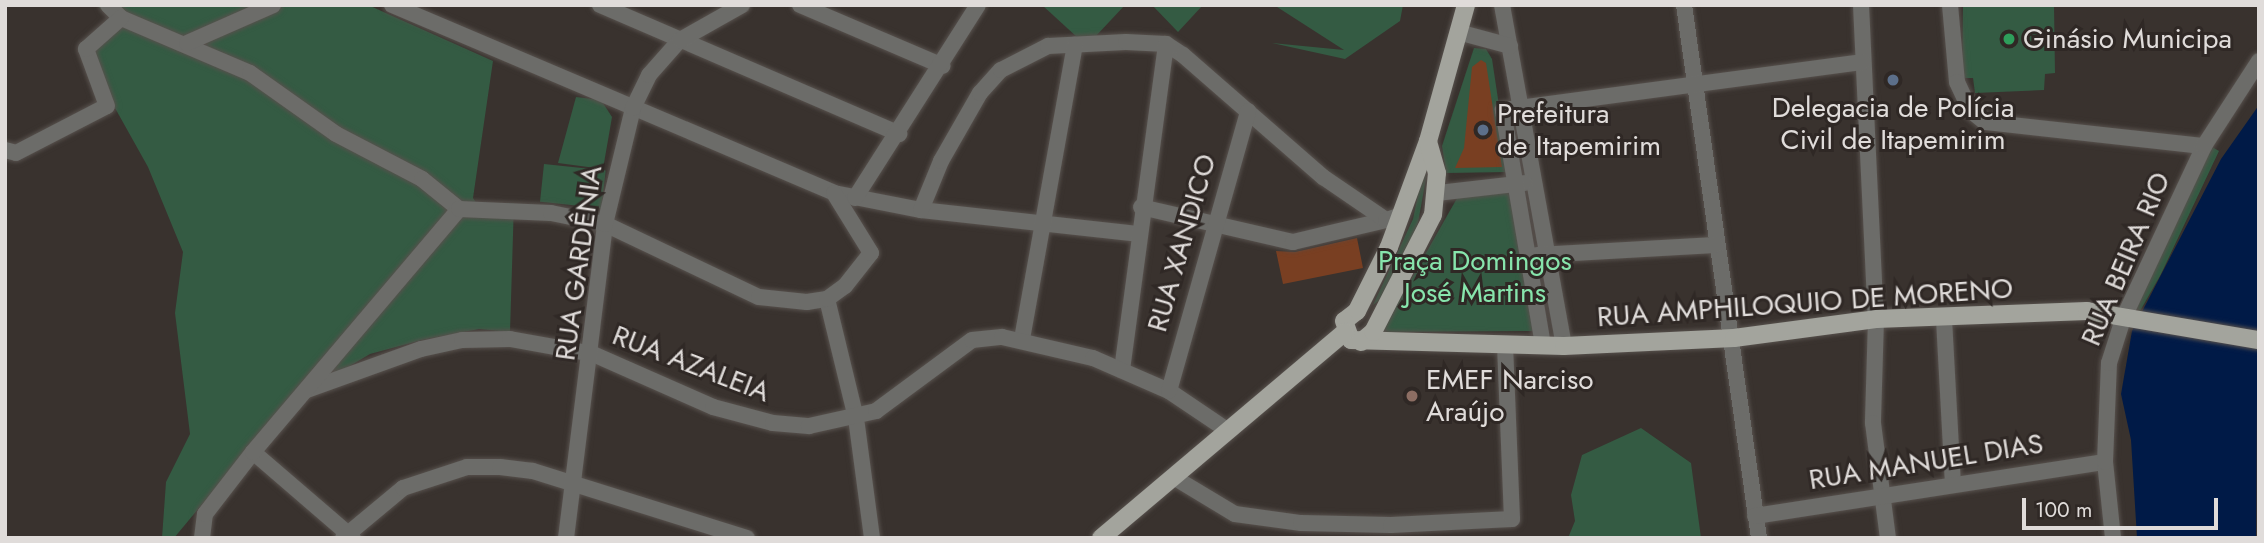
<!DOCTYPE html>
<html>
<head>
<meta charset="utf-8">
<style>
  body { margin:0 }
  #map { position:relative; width:2264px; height:543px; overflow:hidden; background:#39322e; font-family:Jost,sans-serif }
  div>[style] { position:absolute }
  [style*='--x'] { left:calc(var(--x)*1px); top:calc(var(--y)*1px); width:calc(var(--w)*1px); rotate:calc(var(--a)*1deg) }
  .green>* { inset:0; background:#345b43; transform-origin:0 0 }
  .water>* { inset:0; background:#001a47 }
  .building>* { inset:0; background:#793f22 }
  .roads { filter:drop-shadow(0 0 2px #57514d) drop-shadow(0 0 2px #57514d) }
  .minor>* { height:16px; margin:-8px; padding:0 8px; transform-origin:8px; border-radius:8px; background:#6c6c69 }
  .major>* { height:18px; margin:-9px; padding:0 9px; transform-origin:9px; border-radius:9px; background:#a3a49d }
  .dots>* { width:19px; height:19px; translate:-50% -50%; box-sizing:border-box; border:4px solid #2f2825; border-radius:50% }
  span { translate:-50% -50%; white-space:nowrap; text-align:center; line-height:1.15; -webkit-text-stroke:6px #2f2825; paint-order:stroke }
  .poi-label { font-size:28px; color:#e0dcda }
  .left { translate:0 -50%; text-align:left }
  .street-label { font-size:28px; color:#e0dcda }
  .park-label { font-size:28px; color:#87e5ac }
  .frame { position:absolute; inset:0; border:7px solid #e0dcda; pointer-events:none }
  .scale { position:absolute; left:2022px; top:498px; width:196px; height:32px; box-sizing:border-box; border:4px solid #e0dcda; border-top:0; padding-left:9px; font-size:21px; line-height:24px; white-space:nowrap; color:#e0dcda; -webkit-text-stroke:5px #2f2825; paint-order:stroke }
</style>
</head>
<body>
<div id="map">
  <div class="green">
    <i style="clip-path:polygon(96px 5px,368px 5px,493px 61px,473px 198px,477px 204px,514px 203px,510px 332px,479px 329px,422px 340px,370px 354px,323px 382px,263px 431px,174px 538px,162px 538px,166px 482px,190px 434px,175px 313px,183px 252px,148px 167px,82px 49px,114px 19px)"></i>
    <i style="clip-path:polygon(1042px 5px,1125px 5px,1095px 37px,1078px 38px)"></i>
    <i style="clip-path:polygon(1152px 5px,1203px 5px,1178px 32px)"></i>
    <i style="clip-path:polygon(1274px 5px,1403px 5px,1400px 21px,1345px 59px,1272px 43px,1344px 50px)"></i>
    <i style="clip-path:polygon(1963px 5px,2054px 5px,2055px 73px,2045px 74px,2044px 90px,1975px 93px,1973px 78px,1962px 78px)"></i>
    <i style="clip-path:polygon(1474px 48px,1486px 49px,1492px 59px,1509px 172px,1446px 173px,1442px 146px)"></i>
    <i style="clip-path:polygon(576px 97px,601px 100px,612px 117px,603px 169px,558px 163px)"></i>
    <i style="clip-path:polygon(2212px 147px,2219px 151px,2161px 274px,2140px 311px,2133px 308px)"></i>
    <i style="left:544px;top:164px;width:62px;height:38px;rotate:6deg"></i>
    <i style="clip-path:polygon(1427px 173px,1418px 223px,1386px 295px,1373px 305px,1413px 219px,1422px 174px)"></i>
    <i style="clip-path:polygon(1513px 188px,1540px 331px,1381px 332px,1460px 193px)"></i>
    <i style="clip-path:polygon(1641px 428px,1691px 463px,1701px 538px,1568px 538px,1575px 521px,1571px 495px,1582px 455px)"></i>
  </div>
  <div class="water">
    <i style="clip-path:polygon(2259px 105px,2256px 538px,2137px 538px,2131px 440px,2121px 394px,2132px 331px,2221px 159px)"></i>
  </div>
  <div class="building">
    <i style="clip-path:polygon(1481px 60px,1486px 63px,1502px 167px,1455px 168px,1464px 148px,1472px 67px)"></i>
    <i style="clip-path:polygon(1357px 238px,1363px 268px,1283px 284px,1276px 251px,1295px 252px)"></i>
  </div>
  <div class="roads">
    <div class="minor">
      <i style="--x:108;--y:5;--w:18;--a:45"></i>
      <i style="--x:121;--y:18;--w:140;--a:23.1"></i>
      <i style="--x:250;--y:73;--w:105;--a:35.3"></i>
      <i style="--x:336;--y:134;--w:97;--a:27.6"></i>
      <i style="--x:422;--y:179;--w:48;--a:39"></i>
      <i style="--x:392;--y:5;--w:480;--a:23"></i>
      <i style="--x:834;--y:193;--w:89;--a:11.1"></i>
      <i style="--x:921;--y:210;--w:218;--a:6.3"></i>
      <i style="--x:600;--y:5;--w:326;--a:23.3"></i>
      <i style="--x:800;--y:5;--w:155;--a:23.1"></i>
      <i style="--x:1502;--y:5;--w:347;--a:79.7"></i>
      <i style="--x:1684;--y:5;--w:538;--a:81.99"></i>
      <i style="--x:1861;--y:5;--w:314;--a:87.3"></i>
      <i style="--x:1876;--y:319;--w:104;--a:91.7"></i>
      <i style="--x:1873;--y:423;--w:116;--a:82.6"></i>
      <i style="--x:1950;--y:5;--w:77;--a:84.8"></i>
      <i style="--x:1957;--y:82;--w:31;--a:65"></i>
      <i style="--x:1970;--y:110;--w:19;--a:39"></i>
      <i style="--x:1985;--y:122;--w:220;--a:6.3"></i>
      <i style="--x:1458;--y:32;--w:54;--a:15.1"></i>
      <i style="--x:187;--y:43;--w:94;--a:-23.8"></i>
      <i style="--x:5;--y:150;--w:11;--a:15"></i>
      <i style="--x:16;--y:153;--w:102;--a:-27.3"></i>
      <i style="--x:107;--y:106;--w:61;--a:-110.2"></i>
      <i style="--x:86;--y:49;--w:47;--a:-41.5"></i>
      <i style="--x:1438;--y:193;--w:87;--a:-6.6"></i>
      <i style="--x:855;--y:198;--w:229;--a:-57.5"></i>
      <i style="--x:1141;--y:207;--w:156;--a:13"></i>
      <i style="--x:1293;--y:242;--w:96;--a:-13.3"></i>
      <i style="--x:921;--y:210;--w:53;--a:-67.8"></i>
      <i style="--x:941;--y:161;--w:78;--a:-60.2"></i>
      <i style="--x:980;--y:93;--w:31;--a:-48"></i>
      <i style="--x:1001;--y:70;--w:53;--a:-27.1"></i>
      <i style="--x:1048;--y:46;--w:78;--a:-2.9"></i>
      <i style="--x:1126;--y:42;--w:40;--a:2.9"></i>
      <i style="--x:1166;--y:44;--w:20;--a:33"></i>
      <i style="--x:1183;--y:55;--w:186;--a:41.1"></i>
      <i style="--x:1323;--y:177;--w:76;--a:34.3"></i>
      <i style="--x:1386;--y:220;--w:16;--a:-18"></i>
      <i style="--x:1537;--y:255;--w:179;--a:-3.2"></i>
      <i style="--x:827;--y:299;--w:122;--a:76.3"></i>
      <i style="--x:856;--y:418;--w:121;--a:82.4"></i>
      <i style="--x:1944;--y:319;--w:164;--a:86.9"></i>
      <i style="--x:1022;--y:339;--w:299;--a:-79.8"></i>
      <i style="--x:1543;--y:345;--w:238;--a:-99.7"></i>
      <i style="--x:1503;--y:110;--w:363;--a:-7.6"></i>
      <i style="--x:1122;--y:370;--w:329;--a:-82.3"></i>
      <i style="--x:307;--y:390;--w:121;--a:-19.8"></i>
      <i style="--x:421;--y:349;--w:42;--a:-12.4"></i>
      <i style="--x:462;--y:340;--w:48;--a:-1.2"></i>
      <i style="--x:510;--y:339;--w:84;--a:10.2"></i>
      <i style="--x:593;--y:354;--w:131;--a:23.8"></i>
      <i style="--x:713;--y:407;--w:62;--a:14.9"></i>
      <i style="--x:773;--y:423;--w:36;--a:5"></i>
      <i style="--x:809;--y:426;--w:69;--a:-12.6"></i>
      <i style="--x:876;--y:411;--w:119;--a:-36.5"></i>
      <i style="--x:972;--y:340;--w:30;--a:-6"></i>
      <i style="--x:1002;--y:337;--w:93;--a:13"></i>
      <i style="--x:1093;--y:358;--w:83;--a:23.5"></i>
      <i style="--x:1169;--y:391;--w:70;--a:33.9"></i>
      <i style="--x:1169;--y:391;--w:291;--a:-74.2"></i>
      <i style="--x:253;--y:452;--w:132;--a:40.7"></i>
      <i style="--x:1175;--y:478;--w:70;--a:31"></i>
      <i style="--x:1235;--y:514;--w:67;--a:7.8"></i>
      <i style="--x:1301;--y:523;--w:90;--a:1.3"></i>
      <i style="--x:1391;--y:525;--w:121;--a:-2.8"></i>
      <i style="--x:1512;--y:519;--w:175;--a:-92.3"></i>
      <i style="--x:1755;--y:516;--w:354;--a:-8.8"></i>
      <i style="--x:202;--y:538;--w:24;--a:-83"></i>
      <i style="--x:205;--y:514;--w:78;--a:-52.3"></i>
      <i style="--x:253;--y:452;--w:319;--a:-49.7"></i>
      <i style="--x:459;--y:209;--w:92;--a:2.5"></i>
      <i style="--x:551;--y:213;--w:55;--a:11.5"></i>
      <i style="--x:605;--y:224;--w:170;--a:25.4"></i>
      <i style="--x:759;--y:297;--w:48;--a:5.9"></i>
      <i style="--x:807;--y:302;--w:20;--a:-9"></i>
      <i style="--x:827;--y:299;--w:22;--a:-36"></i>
      <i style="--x:845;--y:286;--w:42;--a:-51.8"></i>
      <i style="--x:871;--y:253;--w:70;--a:-121.7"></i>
      <i style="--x:343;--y:538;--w:78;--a:-39.8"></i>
      <i style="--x:403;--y:488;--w:67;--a:-18.2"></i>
      <i style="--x:467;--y:467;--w:33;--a:0"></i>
      <i style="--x:500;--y:467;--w:33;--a:7"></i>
      <i style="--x:533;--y:471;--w:224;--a:17.4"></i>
      <i style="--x:566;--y:538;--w:316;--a:-82.9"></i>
      <i style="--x:605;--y:224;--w:119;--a:-76.4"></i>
      <i style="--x:633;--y:108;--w:37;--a:-64"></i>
      <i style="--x:649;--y:75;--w:47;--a:-48.5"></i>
      <i style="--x:680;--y:40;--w:71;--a:-29.4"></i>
      <i style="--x:2113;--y:538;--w:76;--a:-96"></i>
      <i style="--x:2105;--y:462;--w:99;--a:-87.7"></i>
      <i style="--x:2109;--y:363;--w:46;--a:-72.3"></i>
      <i style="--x:2123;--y:319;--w:191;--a:-64.9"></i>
      <i style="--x:2204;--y:146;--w:101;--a:-57.1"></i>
    </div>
    <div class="major">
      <i style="--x:1466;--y:5;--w:141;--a:105.6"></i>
      <i style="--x:1428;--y:141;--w:113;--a:110.2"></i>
      <i style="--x:1389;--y:247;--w:72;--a:116.6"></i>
      <i style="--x:1357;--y:311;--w:16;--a:142"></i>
      <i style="--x:1344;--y:321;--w:20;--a:70"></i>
      <i style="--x:1351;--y:340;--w:213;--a:1.6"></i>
      <i style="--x:1564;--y:346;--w:170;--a:-2.7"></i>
      <i style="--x:1734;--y:338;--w:143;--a:-7.6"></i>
      <i style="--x:1876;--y:319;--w:211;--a:-2.2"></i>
      <i style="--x:2087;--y:311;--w:174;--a:9.6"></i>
      <i style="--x:1361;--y:342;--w:16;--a:-40"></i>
      <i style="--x:1373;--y:332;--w:131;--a:-62.9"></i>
      <i style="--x:1433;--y:215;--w:42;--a:-84.6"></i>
      <i style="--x:1437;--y:173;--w:33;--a:-106"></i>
      <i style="--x:1101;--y:538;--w:319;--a:-40.2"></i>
    </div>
  </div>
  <div class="dots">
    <i style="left:2009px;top:39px;background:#2e9e5b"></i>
    <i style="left:1893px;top:80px;background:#5c6f8a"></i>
    <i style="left:1483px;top:130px;background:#5c6f8a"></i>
    <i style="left:1412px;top:396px;background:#8d6e63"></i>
  </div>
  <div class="poi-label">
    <span class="left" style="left:2023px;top:39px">Ginásio Municipa</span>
    <span style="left:1893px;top:124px">Delegacia de Polícia<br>Civil de Itapemirim</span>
    <span class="left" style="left:1497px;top:130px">Prefeitura<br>de Itapemirim</span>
    <span class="left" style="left:1426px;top:396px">EMEF Narciso<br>Araújo</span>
  </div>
  <div class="street-label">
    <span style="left:1182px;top:243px;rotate:-74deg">RUA XANDICO</span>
    <span style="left:2126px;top:259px;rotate:-67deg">RUA BEIRA RIO</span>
    <span style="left:579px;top:263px;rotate:-82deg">RUA GARDÊNIA</span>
    <span style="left:1805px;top:303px;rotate:-4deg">RUA AMPHILOQUIO DE MORENO</span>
    <span style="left:691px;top:364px;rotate:21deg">RUA AZALEIA</span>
    <span style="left:1926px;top:462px;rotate:-9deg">RUA MANUEL DIAS</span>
  </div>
  <div class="park-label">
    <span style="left:1475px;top:277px">Praça Domingos<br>José Martins</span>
  </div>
  <div class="frame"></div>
  <div class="scale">100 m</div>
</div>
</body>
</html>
